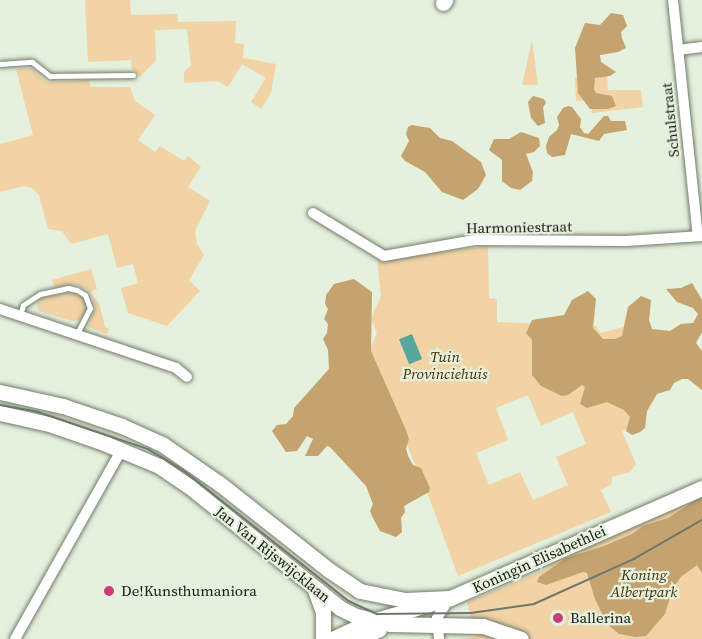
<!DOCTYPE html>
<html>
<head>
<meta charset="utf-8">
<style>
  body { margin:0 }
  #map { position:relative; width:702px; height:639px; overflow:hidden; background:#e5f0dd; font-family:"Source Serif 4",serif }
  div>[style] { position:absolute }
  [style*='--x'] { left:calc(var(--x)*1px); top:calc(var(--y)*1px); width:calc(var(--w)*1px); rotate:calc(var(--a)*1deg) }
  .green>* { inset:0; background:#f1d3a5 }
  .forest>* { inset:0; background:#c4a36f }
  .water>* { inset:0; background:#58a79e; transform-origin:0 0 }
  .roads { filter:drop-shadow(0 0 2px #727c6b) drop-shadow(0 0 2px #727c6b) }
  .lane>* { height:5px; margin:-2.5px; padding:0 2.5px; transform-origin:2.5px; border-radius:2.5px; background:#fff }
  .street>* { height:10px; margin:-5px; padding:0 5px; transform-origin:5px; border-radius:5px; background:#fff }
  .secondary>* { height:15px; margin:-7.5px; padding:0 7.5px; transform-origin:7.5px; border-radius:7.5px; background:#fff }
  .tram>* { height:1.5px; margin:-0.75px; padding:0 0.75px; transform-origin:0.75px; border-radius:0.75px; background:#70776b }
  .dots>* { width:16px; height:16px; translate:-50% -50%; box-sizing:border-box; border:3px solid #e5f0dd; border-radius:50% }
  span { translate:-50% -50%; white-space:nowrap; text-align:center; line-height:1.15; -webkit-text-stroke:4.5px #e5f0dd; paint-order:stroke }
  .street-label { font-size:15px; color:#181c15 }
  .park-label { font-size:15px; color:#462f02; font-style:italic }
  .poi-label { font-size:15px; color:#181c15 }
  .left { translate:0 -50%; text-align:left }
</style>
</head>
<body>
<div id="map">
  <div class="green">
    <i style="clip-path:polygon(85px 0,130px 0,131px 15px,177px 14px,178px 22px,236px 21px,235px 43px,244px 44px,243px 58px,276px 64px,271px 93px,261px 109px,251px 102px,266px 78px,242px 64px,228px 87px,217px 81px,184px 83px,184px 72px,191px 65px,187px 29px,155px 30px,156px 60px,140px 77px,132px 69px,131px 60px,88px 62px)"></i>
    <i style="clip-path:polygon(532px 40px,538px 85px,522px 85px)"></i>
    <i style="clip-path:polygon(31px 68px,46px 82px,89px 80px,90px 87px,130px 87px,135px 101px,155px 115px,138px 140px,155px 152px,160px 146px,184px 161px,188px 156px,201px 167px,188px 187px,210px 201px,195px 231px,197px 244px,204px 255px,189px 280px,200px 291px,167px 326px,128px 313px,121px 288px,138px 283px,133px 264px,117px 268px,108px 234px,71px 244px,62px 231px,48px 229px,39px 195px,32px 188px,24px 186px,0 192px,0 144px,33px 135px,16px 69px)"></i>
    <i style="clip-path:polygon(607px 76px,608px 90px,641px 90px,643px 107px,592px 113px,591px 100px,576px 101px,575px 78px)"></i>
    <i style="clip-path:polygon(evenodd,488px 246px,489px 298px,497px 299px,497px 322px,596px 326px,600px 333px,636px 324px,639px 423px,622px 431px,636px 464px,630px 472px,612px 477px,611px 485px,601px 490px,611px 512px,458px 576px,429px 497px,366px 348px,372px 345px,377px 333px,371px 319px,381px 296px,377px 260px,488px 246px,528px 395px,541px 426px,573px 412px,586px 444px,556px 457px,568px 485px,533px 500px,520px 472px,489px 485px,476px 453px,508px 440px,496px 408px,528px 395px)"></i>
    <i style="clip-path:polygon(91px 269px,97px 289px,90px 292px,99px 303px,105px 327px,109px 329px,107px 334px,88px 327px,95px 307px,92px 296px,86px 289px,74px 284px,54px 287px,52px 280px)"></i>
    <i style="clip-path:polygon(73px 292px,82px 297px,86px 303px,86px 312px,79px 320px,72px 321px,39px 311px,37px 308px,38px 301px,44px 297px)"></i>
    <i style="clip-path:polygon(702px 497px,702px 639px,459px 639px,476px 637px,467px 602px,545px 570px,561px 557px)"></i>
  </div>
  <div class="forest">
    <i style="clip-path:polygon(611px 13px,623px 15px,627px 26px,621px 32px,622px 38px,626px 48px,618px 52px,600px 55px,601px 62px,616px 72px,610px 76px,595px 78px,594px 89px,596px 93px,612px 96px,616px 106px,608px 109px,590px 109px,578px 93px,575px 48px,585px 23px,600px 25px)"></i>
    <i style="clip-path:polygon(533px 96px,544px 99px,546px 103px,543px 107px,545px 123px,538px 126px,531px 118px,528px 102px)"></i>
    <i style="clip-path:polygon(568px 106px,572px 107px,581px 119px,580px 127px,584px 133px,588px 134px,604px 116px,608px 116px,611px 121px,625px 121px,627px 130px,604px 134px,599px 141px,571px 134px,565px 155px,552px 157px,547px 153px,546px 146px,549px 137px,557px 130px,559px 125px,557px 117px,563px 108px)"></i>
    <i style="clip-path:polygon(412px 125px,430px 128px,440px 138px,452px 141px,481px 162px,486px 175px,478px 189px,463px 200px,442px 192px,425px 172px,405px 161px,401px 156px,409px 141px,406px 134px,408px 127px)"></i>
    <i style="clip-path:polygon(521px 132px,539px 138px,540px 146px,534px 152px,526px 154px,533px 172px,532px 181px,520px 190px,511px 188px,502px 181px,502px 160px,489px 150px,494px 139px,509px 139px)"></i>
    <i style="clip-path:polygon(354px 279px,372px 292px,371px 351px,406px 430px,409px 439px,406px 448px,408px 456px,413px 465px,421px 468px,430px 488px,429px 492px,404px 506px,405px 512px,401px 518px,402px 532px,396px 537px,380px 531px,372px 516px,370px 511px,373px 504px,366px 486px,330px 447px,327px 446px,318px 456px,305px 456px,313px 439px,307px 436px,297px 451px,286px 452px,272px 431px,277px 425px,286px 424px,293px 416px,294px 408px,329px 369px,328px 350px,323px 339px,327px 333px,328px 324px,324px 319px,328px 309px,325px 304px,326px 295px,334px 284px)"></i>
    <i style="clip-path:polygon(692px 283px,702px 300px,702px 332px,696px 343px,702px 351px,702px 390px,688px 379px,682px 379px,674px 383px,670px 390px,657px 394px,647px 411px,645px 428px,640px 432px,632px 435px,626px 431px,630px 417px,624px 410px,607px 402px,587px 408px,580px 404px,585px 387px,582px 385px,568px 395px,562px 396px,541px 386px,532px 375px,532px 340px,526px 333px,532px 320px,564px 315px,572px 300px,588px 291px,596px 299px,593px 328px,603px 339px,615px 339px,622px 336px,628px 307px,641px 296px,651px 300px,649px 320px,652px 329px,670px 331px,681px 324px,693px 323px,698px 314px,693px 308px,677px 302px,666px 289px,681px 288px)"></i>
    <i style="clip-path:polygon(702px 496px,702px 573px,697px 565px,681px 577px,673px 588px,665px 614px,646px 636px,635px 637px,619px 634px,607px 624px,595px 599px,587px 573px,583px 572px,546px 585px,537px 582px,539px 577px,566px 558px,604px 546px,632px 534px,643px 526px,668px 518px)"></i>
  </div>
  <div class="water">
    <i style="left:412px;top:334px;width:27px;height:14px;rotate:68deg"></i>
  </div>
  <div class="roads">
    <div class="lane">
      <i style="--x:0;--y:64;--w:32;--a:-4"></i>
      <i style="--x:32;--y:62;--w:23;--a:38"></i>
      <i style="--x:50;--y:76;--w:83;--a:-0.7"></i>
      <i style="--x:20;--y:315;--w:10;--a:-73"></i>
      <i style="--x:23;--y:305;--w:20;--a:-33"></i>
      <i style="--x:40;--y:294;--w:29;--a:-12"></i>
      <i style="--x:68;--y:288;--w:9;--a:13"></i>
      <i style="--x:77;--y:290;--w:9;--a:32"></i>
      <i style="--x:85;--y:295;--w:14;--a:69"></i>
      <i style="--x:90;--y:308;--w:29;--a:117"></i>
    </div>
    <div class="street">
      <i style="--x:673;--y:0;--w:237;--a:84"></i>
      <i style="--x:678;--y:50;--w:24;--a:-7"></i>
      <i style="--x:313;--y:213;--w:83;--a:31.2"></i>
      <i style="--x:384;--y:256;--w:92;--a:-10"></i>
      <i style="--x:475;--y:240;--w:151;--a:0.4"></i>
      <i style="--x:626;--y:241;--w:76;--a:-3.8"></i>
      <i style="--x:0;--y:309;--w:186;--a:18.5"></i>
      <i style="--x:176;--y:368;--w:14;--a:39"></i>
      <i style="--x:15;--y:639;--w:218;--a:-60.6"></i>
      <i style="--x:439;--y:639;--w:21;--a:-95"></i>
      <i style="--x:437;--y:618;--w:22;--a:-58"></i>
    </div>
    <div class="secondary">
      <i style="--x:443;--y:3;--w:4;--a:-56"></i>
      <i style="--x:0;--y:392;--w:65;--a:12.5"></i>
      <i style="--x:63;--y:406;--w:62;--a:18.7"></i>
      <i style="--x:122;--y:426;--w:44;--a:24.2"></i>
      <i style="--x:162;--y:444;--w:70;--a:34.6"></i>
      <i style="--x:220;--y:484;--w:139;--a:38.3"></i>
      <i style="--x:329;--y:570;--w:37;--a:34"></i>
      <i style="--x:360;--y:591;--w:46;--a:11.3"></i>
      <i style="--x:405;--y:600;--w:45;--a:-2.5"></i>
      <i style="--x:0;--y:413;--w:50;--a:12.7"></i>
      <i style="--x:49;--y:424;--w:58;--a:19.1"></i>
      <i style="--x:104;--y:443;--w:60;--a:22.7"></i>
      <i style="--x:159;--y:466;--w:37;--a:34"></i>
      <i style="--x:190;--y:487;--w:193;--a:38.9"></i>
      <i style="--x:340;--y:608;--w:18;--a:27"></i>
      <i style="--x:356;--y:616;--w:36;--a:13"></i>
      <i style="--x:391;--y:624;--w:92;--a:1.2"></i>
      <i style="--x:483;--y:626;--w:40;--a:18.9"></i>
      <i style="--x:315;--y:590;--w:23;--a:70"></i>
      <i style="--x:323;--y:612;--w:27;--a:90"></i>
      <i style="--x:332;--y:639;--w:38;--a:-25"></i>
      <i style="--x:366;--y:623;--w:88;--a:-16.6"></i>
      <i style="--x:450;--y:598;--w:275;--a:-23.6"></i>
      <i style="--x:356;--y:639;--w:25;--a:-23"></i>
    </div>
  </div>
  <div class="tram">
    <i style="--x:0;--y:405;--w:39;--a:10"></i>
    <i style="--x:38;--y:412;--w:116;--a:18.6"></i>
    <i style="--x:148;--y:449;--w:41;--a:31"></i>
    <i style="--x:183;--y:470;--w:211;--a:38.3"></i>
    <i style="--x:349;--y:601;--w:31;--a:25"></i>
    <i style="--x:377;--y:614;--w:94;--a:-0.6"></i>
    <i style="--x:471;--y:613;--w:64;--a:-8.1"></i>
    <i style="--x:534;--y:604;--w:110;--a:-24.2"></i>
    <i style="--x:634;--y:559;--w:78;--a:-29.8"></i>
  </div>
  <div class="dots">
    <i style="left:109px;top:591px;background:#c83e78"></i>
    <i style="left:558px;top:618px;background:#c83e78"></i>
  </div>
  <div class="street-label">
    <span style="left:670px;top:120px;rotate:-96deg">Schulstraat</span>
    <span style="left:519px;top:227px;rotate:-1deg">Harmoniestraat</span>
    <span style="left:273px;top:554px;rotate:39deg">Jan Van Rijswijcklaan</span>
    <span style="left:539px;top:559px;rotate:-24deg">Koningin Elisabethlei</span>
  </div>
  <div class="park-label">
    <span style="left:445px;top:365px">Tuin<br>Provinciehuis</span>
    <span style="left:644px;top:583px">Koning<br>Albertpark</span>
  </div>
  <div class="poi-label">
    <span class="left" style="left:121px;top:591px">De!Kunsthumaniora</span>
    <span class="left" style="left:570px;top:618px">Ballerina</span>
  </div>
</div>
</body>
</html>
